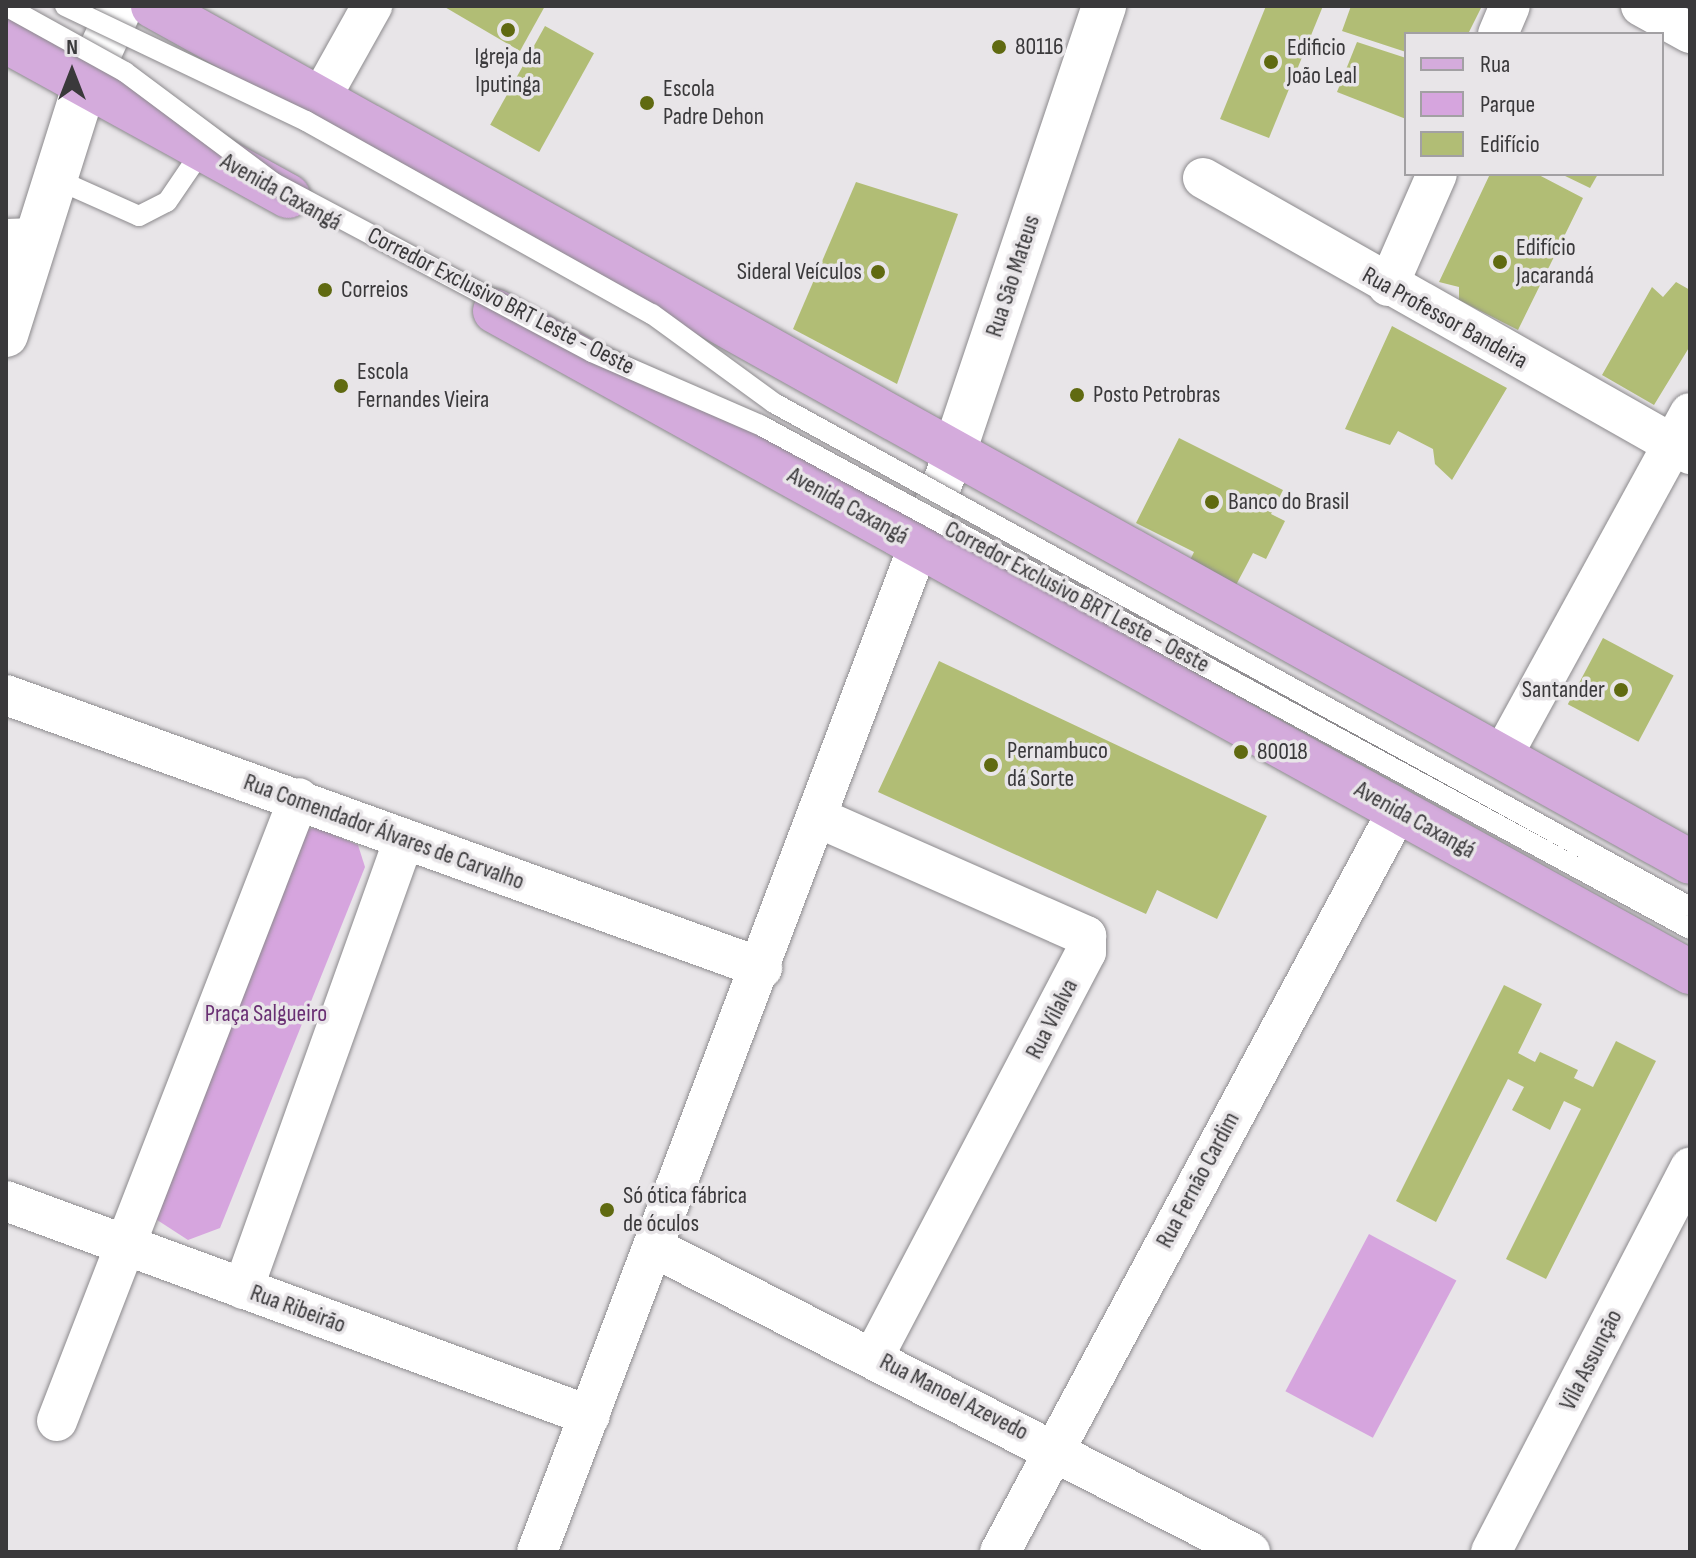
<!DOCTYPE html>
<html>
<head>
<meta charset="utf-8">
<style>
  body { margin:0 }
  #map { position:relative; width:1696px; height:1558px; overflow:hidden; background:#e8e5e8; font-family:"Sofia Sans Condensed",sans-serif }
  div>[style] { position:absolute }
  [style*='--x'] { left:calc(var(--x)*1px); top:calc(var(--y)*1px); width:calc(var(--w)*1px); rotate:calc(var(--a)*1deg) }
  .green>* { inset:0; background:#d6a5de; transform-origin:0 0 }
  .building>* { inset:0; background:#b1bd75; transform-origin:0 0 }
  .roads { filter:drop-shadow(0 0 2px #8c8a8d) drop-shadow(0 0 2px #8c8a8d) }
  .lane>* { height:20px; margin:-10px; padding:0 10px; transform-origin:10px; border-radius:10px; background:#fff }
  .street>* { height:40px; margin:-20px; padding:0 20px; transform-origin:20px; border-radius:20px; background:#fff }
  .secondary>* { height:44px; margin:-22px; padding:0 22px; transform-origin:22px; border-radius:22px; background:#fff }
  .primary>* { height:44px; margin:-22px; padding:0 22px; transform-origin:22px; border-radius:22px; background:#d4abdc }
  .bridges { filter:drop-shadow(0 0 2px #8c8a8d) drop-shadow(0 0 2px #8c8a8d) }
  .lane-bridge>* { height:20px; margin:-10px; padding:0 10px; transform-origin:10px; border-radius:10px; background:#fff }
  .dots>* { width:22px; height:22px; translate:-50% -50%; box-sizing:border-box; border:4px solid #e8e5e8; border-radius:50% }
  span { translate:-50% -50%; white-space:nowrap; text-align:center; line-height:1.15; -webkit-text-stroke:7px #e8e5e8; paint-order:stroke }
  .poi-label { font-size:24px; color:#3a393b }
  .left { translate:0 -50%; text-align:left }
  .right { translate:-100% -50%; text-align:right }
  .street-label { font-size:24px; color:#3a393b }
  .park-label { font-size:24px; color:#692f73 }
  .frame { position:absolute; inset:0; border:8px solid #3a393b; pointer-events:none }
  .legend { position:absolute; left:1404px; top:32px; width:260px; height:144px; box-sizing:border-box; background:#e8e5e8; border:2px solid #a2a0a3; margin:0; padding:10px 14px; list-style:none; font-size:24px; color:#3a393b }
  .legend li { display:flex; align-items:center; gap:16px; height:40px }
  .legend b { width:40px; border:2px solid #a2a0a3 }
  .north { position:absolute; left:32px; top:32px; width:80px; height:80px; -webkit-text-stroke:6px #e8e5e8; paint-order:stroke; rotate:0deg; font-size:22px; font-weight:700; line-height:32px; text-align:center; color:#3a393b }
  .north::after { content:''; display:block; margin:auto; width:28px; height:36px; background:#3a393b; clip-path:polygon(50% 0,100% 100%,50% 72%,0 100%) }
</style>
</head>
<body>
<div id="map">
  <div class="green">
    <i style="clip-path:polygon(317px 828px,358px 845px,365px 867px,220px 1228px,188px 1240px,151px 1216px,306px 829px)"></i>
    <i style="left:1369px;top:1234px;width:99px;height:178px;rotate:28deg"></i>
  </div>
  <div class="building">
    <i style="clip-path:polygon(443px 6px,545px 6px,520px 51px)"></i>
    <i style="clip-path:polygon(1266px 6px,1323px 6px,1269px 138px,1220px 119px)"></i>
    <i style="clip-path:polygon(1351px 6px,1482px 6px,1468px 34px,1406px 34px,1406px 52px,1342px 31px)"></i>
    <i style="left:545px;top:26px;width:56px;height:113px;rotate:29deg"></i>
    <i style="clip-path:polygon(1357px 42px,1406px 58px,1406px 119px,1337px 92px)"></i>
    <i style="clip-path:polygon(1490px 174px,1537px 174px,1583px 198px,1518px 330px,1459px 300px,1459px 287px,1439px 282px)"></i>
    <i style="clip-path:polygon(1561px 174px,1598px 174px,1590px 188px)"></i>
    <i style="clip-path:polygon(856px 182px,958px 214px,897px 384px,793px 329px)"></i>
    <i style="clip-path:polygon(1676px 282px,1690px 290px,1690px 346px,1654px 405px,1602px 375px,1652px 287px,1663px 297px)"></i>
    <i style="clip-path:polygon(1392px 326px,1507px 388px,1452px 480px,1435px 464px,1433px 449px,1398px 431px,1390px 445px,1345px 429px)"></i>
    <i style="clip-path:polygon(1179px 438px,1283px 490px,1271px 514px,1285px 521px,1266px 559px,1253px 553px,1236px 585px,1189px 562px,1194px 552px,1136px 523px)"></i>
    <i style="left:1603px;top:638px;width:80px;height:75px;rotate:28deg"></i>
    <i style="clip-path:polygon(939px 661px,1267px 816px,1217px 919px,1157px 890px,1146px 914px,878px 792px)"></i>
    <i style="clip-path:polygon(1504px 985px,1542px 1004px,1518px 1053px,1535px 1062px,1540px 1052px,1578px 1070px,1574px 1078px,1593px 1087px,1616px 1041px,1656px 1061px,1546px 1279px,1506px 1259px,1581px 1109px,1564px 1101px,1550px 1130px,1512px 1110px,1524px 1087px,1508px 1079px,1436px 1222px,1396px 1201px)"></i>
  </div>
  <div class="roads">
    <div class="lane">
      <i style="--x:56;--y:179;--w:91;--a:24"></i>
      <i style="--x:139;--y:216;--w:31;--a:-27"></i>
      <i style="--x:167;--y:202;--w:64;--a:-55.8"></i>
    </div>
    <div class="street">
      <i style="--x:1641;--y:6;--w:56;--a:28.9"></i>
      <i style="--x:1498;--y:34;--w:30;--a:-67"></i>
      <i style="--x:320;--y:99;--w:107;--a:-60.8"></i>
      <i style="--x:1203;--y:178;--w:560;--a:29.54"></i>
      <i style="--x:6;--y:239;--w:31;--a:-2"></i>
      <i style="--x:1388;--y:286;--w:122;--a:-66.4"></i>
      <i style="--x:6;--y:695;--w:804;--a:19.86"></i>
      <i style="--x:1501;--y:758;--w:393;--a:-61.3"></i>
      <i style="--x:821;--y:819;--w:290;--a:23.8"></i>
      <i style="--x:1086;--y:936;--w:16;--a:90"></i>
      <i style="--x:1086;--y:952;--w:456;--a:117.7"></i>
      <i style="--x:6;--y:1201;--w:622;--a:20.21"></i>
      <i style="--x:655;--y:1248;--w:668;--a:27.06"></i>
      <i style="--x:243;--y:1289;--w:477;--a:-70.3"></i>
      <i style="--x:57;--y:1421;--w:668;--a:-68.77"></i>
      <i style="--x:537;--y:1552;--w:1173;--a:-69.23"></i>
      <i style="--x:1000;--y:1552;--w:842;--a:-61.79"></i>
      <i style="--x:1491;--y:1552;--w:433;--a:-62.6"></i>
    </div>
    <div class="secondary">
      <i style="--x:6;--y:335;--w:263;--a:-72.5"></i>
      <i style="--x:85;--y:84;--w:86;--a:-65.2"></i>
      <i style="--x:953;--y:455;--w:474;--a:-71.4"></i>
    </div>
    <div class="primary">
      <i style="--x:153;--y:6;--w:1759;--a:29.11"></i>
      <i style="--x:6;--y:41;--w:322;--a:28.8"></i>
      <i style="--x:495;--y:311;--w:1366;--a:28.95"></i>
    </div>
  </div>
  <div class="bridges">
    <div class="lane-bridge">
      <i style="--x:6;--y:6;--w:136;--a:29"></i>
      <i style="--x:125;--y:72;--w:186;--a:36.7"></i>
      <i style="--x:274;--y:183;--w:360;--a:28"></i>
      <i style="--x:592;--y:352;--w:183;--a:23.5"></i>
      <i style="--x:760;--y:425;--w:1058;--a:28.45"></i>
      <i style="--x:65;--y:6;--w:267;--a:25.5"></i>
      <i style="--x:306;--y:121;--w:396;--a:29.2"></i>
      <i style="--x:652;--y:314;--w:151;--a:36.1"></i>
      <i style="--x:774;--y:403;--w:1046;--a:28.82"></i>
    </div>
  </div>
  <div class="dots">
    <i style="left:508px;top:30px;background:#606a11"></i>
    <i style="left:999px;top:47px;background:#606a11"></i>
    <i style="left:1271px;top:62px;background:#606a11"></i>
    <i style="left:647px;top:103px;background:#606a11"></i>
    <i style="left:1500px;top:262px;background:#606a11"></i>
    <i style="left:878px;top:272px;background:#606a11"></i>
    <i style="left:325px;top:290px;background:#606a11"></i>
    <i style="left:341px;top:386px;background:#606a11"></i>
    <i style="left:1077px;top:395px;background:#606a11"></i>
    <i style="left:1212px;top:502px;background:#606a11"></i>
    <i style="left:1621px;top:690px;background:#606a11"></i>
    <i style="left:1241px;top:752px;background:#606a11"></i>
    <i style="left:991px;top:765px;background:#606a11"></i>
    <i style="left:607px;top:1210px;background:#606a11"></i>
  </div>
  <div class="poi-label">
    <span class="left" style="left:1015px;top:47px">80116</span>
    <span class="left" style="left:1287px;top:62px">Edificio<br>João Leal</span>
    <span style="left:508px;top:71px">Igreja da<br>Iputinga</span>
    <span class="left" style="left:663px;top:103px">Escola<br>Padre Dehon</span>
    <span class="left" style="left:1516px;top:262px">Edifício<br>Jacarandá</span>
    <span class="right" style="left:862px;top:272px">Sideral Veículos</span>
    <span class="left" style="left:341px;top:290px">Correios</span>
    <span class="left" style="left:357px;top:386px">Escola<br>Fernandes Vieira</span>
    <span class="left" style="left:1093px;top:395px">Posto Petrobras</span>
    <span class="left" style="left:1228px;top:502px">Banco do Brasil</span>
    <span class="right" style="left:1605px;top:690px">Santander</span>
    <span class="left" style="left:1007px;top:765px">Pernambuco<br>dá Sorte</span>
    <span class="left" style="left:1257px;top:752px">80018</span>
    <span class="left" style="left:623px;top:1210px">Só ótica fábrica<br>de óculos</span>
  </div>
  <div class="street-label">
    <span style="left:281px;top:192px;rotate:29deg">Avenida Caxangá</span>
    <span style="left:1013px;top:276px;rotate:-72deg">Rua São Mateus</span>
    <span style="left:501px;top:301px;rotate:27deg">Corredor Exclusivo BRT Leste - Oeste</span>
    <span style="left:1445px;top:318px;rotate:29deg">Rua Professor Bandeira</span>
    <span style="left:848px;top:506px;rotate:29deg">Avenida Caxangá</span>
    <span style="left:1077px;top:597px;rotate:28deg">Corredor Exclusivo BRT Leste - Oeste</span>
    <span style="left:1415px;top:820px;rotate:29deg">Avenida Caxangá</span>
    <span style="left:384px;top:832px;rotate:20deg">Rua Comendador Álvares de Carvalho</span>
    <span style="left:1052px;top:1019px;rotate:-63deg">Rua Vilalva</span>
    <span style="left:1198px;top:1180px;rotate:-62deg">Rua Fernão Cardim</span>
    <span style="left:298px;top:1309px;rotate:20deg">Rua Ribeirão</span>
    <span style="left:1591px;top:1360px;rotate:-63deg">Vila Assunção</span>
    <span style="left:954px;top:1397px;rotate:27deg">Rua Manoel Azevedo</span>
  </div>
  <div class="park-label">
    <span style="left:266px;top:1014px">Praça Salgueiro</span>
  </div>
  <div class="frame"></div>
  <ul class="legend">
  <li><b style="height:10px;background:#d4abdc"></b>Rua</li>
  <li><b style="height:22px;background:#d6a5de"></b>Parque</li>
  <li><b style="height:22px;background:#b1bd75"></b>Edifício</li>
  </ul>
  <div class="north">N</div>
</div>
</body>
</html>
